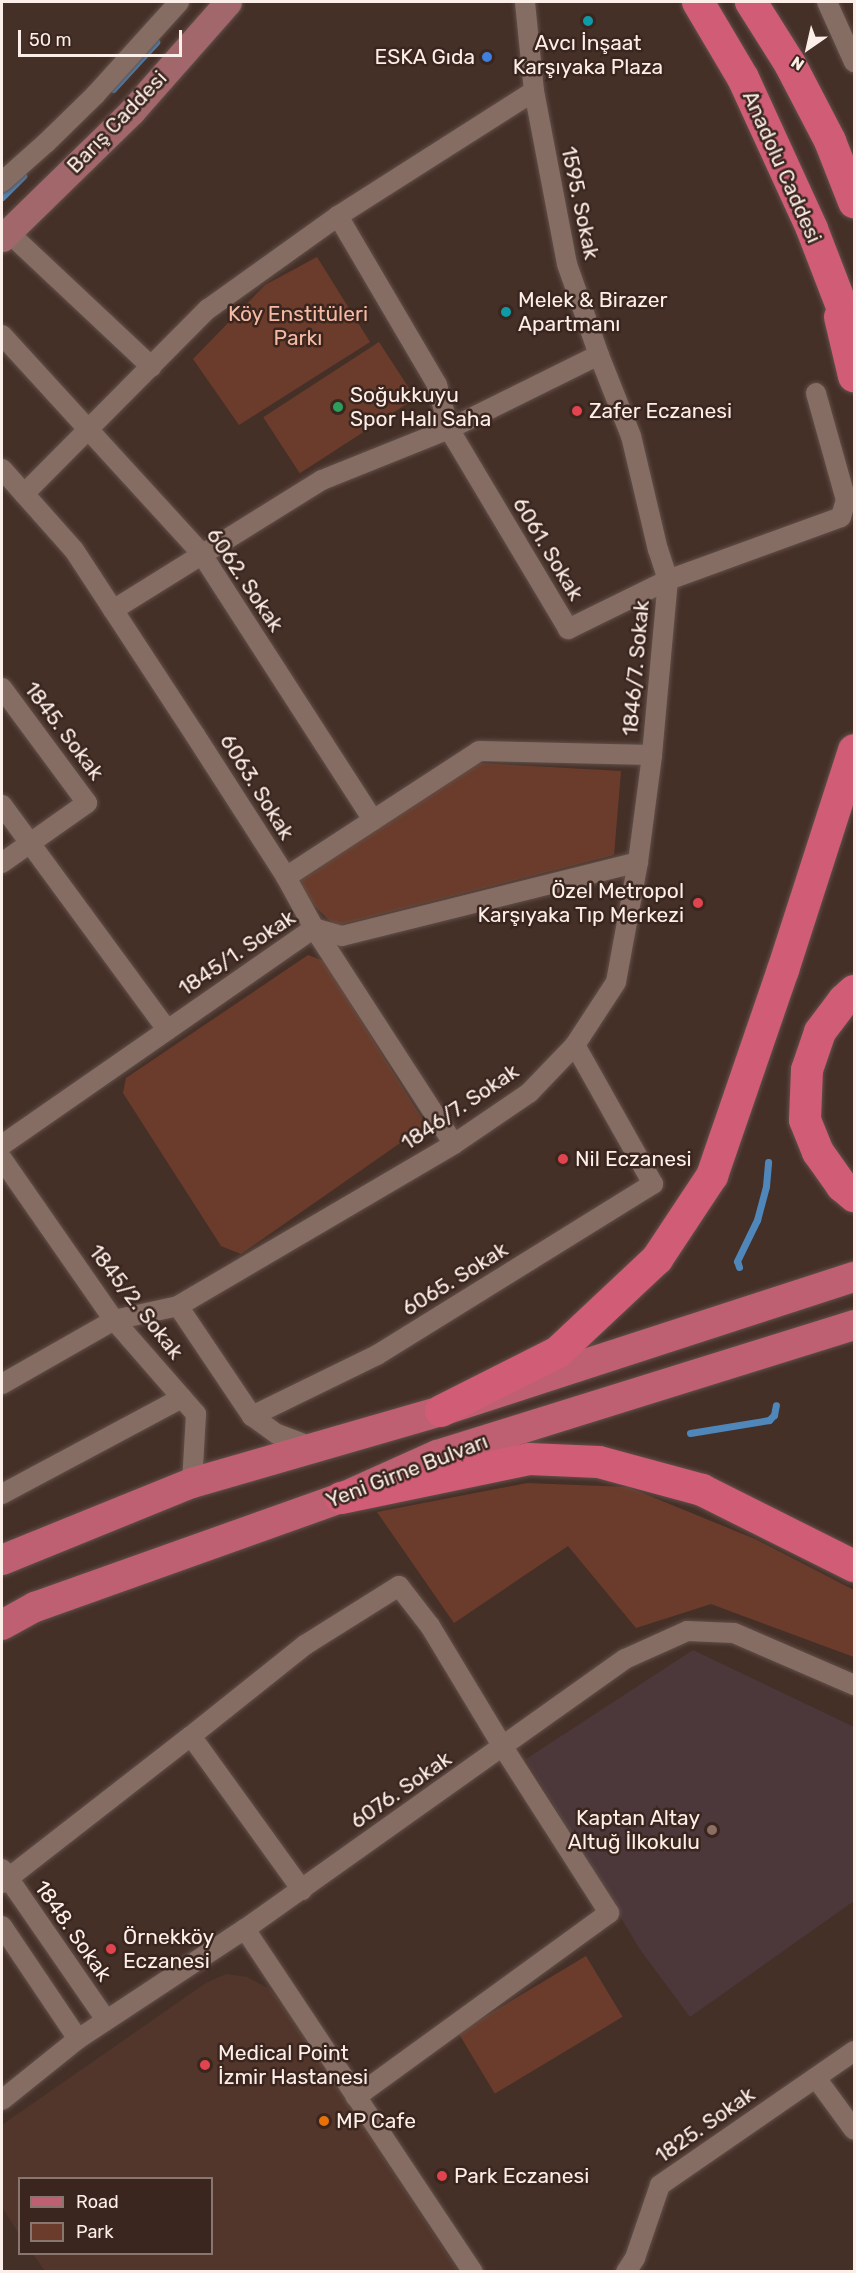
<!DOCTYPE html>
<html>
<head>
<meta charset="utf-8">
<style>
  body { margin:0 }
  #map { position:relative; width:856px; height:2273px; overflow:hidden; background:#453028; font-family:Rubik,sans-serif }
  div>[style] { position:absolute }
  [style*='--x'] { left:calc(var(--x)*1px); top:calc(var(--y)*1px); width:calc(var(--w)*1px); rotate:calc(var(--a)*1deg) }
  .built>* { inset:0; background:#52362b }
  .education>* { inset:0; background:#4c373a }
  .green>* { inset:0; background:#6b3c2b; transform-origin:0 0 }
  .stream>* { height:7px; margin:-3.5px; padding:0 3.5px; transform-origin:3.5px; border-radius:3.5px; background:#4f87bb }
  .roads { filter:drop-shadow(0 0 2px #614f48) drop-shadow(0 0 2px #614f48) }
  .minor>* { height:20px; margin:-10px; padding:0 10px; transform-origin:10px; border-radius:10px; background:#866d64 }
  .secondary>* { height:27px; margin:-13.5px; padding:0 13.5px; transform-origin:13.5px; border-radius:13.5px; background:#a2676b }
  .primary>* { height:30px; margin:-15px; padding:0 15px; transform-origin:15px; border-radius:15px; background:#be6071 }
  .trunk>* { height:32px; margin:-16px; padding:0 16px; transform-origin:16px; border-radius:16px; background:#d05c76 }
  .dots>* { width:16px; height:16px; translate:-50% -50%; box-sizing:border-box; border:3px solid #3a261e; border-radius:50% }
  span { translate:-50% -50%; white-space:nowrap; text-align:center; line-height:1.15; -webkit-text-stroke:5px #3a261e; paint-order:stroke }
  .poi-label { font-size:21px; color:#fceee8 }
  .right { translate:-100% -50%; text-align:right }
  .left { translate:0 -50%; text-align:left }
  .street-label { font-size:21px; color:#fceee8 }
  .park-label { font-size:21px; color:#f6b9a3 }
  .frame { position:absolute; inset:0; border:3px solid #fceee8; pointer-events:none }
  .legend { position:absolute; left:18px; top:2177px; width:195px; height:78px; box-sizing:border-box; background:#3a261e; border:2px solid #88766f; margin:0; padding:8px 10px; list-style:none; font-size:18px; color:#fceee8 }
  .legend li { display:flex; align-items:center; gap:12px; height:30px }
  .legend b { width:30px; border:2px solid #88766f }
  .north { position:absolute; left:778px; top:18px; width:60px; height:60px; -webkit-text-stroke:4px #3a261e; paint-order:stroke; rotate:214deg; font-size:16px; font-weight:700; line-height:24px; text-align:center; color:#fceee8 }
  .north::after { content:''; display:block; margin:auto; width:21px; height:27px; background:#fceee8; clip-path:polygon(50% 0,100% 100%,50% 72%,0 100%) }
  .scale { position:absolute; left:18px; top:30px; width:164px; height:27px; box-sizing:border-box; border:3px solid #fceee8; border-top:0; padding-left:8px; font-size:18px; line-height:21px; white-space:nowrap; color:#fceee8; -webkit-text-stroke:4px #3a261e; paint-order:stroke }
</style>
</head>
<body>
<div id="map">
  <div class="built">
    <i style="clip-path:polygon(226px 1974px,247px 1977px,268px 1988px,286px 2006px,458px 2271px,45px 2271px,33px 2254px,212px 2254px,212px 2178px,20px 2178px,19px 2234px,2px 2207px,2px 2125px,206px 1983px)"></i>
  </div>
  <div class="education">
    <i style="clip-path:polygon(693px 1650px,854px 1727px,854px 1901px,690px 2017px,639px 1948px,526px 1759px)"></i>
  </div>
  <div class="green">
    <i style="clip-path:polygon(317px 257px,370px 342px,239px 425px,193px 359px,265px 285px)"></i>
    <i style="left:379px;top:342px;width:67px;height:138px;rotate:57deg"></i>
    <i style="clip-path:polygon(479px 763px,621px 771px,614px 855px,335px 926px,290px 882px)"></i>
    <i style="clip-path:polygon(308px 955px,324px 961px,426px 1125px,241px 1254px,221px 1246px,123px 1093px,126px 1078px)"></i>
    <i style="clip-path:polygon(527px 1483px,628px 1487px,755px 1539px,854px 1590px,854px 1657px,711px 1604px,636px 1628px,568px 1546px,454px 1623px,377px 1512px)"></i>
    <i style="left:586px;top:1956px;width:71px;height:149px;rotate:59deg"></i>
  </div>
  <div class="stream">
    <i style="--x:113;--y:89;--w:64;--a:-47.5"></i>
    <i style="--x:2;--y:197;--w:30;--a:-45"></i>
    <i style="--x:739;--y:1267;--w:6;--a:-108"></i>
    <i style="--x:737;--y:1261;--w:46;--a:-64"></i>
    <i style="--x:757;--y:1220;--w:35;--a:-75"></i>
    <i style="--x:766;--y:1186;--w:24;--a:-85"></i>
    <i style="--x:690;--y:1433;--w:80;--a:-9.3"></i>
    <i style="--x:769;--y:1420;--w:7;--a:-45"></i>
    <i style="--x:774;--y:1415;--w:10;--a:-79"></i>
  </div>
  <div class="roads">
    <div class="minor">
      <i style="--x:827;--y:2;--w:66;--a:65.8"></i>
      <i style="--x:2;--y:182;--w:59;--a:-41.6"></i>
      <i style="--x:46;--y:143;--w:70;--a:-44.4"></i>
      <i style="--x:96;--y:94;--w:124;--a:-47.9"></i>
      <i style="--x:338;--y:216;--w:196;--a:59.6"></i>
      <i style="--x:437;--y:385;--w:46;--a:74.7"></i>
      <i style="--x:449;--y:429;--w:233;--a:59.2"></i>
      <i style="--x:568;--y:629;--w:111;--a:-26.1"></i>
      <i style="--x:668;--y:580;--w:184;--a:-20"></i>
      <i style="--x:841;--y:517;--w:18;--a:-74"></i>
      <i style="--x:846;--y:500;--w:111;--a:-105.7"></i>
      <i style="--x:8;--y:232;--w:197;--a:43.2"></i>
      <i style="--x:2;--y:335;--w:295;--a:47.6"></i>
      <i style="--x:201;--y:553;--w:318;--a:57.2"></i>
      <i style="--x:2;--y:469;--w:108;--a:48.4"></i>
      <i style="--x:74;--y:550;--w:221;--a:56.8"></i>
      <i style="--x:195;--y:735;--w:169;--a:57.3"></i>
      <i style="--x:286;--y:877;--w:58;--a:61.2"></i>
      <i style="--x:314;--y:928;--w:257;--a:57.1"></i>
      <i style="--x:24;--y:494;--w:261;--a:-45.2"></i>
      <i style="--x:208;--y:309;--w:160;--a:-35.6"></i>
      <i style="--x:338;--y:216;--w:232;--a:-32.5"></i>
      <i style="--x:113;--y:610;--w:246;--a:-31.9"></i>
      <i style="--x:322;--y:480;--w:137;--a:-21.9"></i>
      <i style="--x:449;--y:429;--w:167;--a:-26.3"></i>
      <i style="--x:2;--y:688;--w:143;--a:53.5"></i>
      <i style="--x:87;--y:803;--w:104;--a:144.8"></i>
      <i style="--x:2;--y:805;--w:279;--a:53.7"></i>
      <i style="--x:286;--y:877;--w:230;--a:-33.1"></i>
      <i style="--x:479;--y:751;--w:173;--a:1.3"></i>
      <i style="--x:2;--y:1145;--w:380;--a:-34.8"></i>
      <i style="--x:314;--y:928;--w:29;--a:16"></i>
      <i style="--x:342;--y:936;--w:305;--a:-14"></i>
      <i style="--x:2;--y:1159;--w:196;--a:55.2"></i>
      <i style="--x:114;--y:1320;--w:125;--a:48.9"></i>
      <i style="--x:196;--y:1414;--w:69;--a:93.3"></i>
      <i style="--x:178;--y:1306;--w:133;--a:56.1"></i>
      <i style="--x:252;--y:1416;--w:139;--a:-26"></i>
      <i style="--x:377;--y:1355;--w:325;--a:-31.8"></i>
      <i style="--x:653;--y:1184;--w:159;--a:-119.3"></i>
      <i style="--x:2;--y:1384;--w:129;--a:-29.7"></i>
      <i style="--x:114;--y:1320;--w:66;--a:-12.3"></i>
      <i style="--x:178;--y:1306;--w:320;--a:-30.4"></i>
      <i style="--x:454;--y:1144;--w:91;--a:-34.2"></i>
      <i style="--x:529;--y:1093;--w:66;--a:-46.2"></i>
      <i style="--x:575;--y:1045;--w:75;--a:-56.9"></i>
      <i style="--x:616;--y:982;--w:122;--a:-79.6"></i>
      <i style="--x:638;--y:862;--w:108;--a:-82.5"></i>
      <i style="--x:652;--y:755;--w:176;--a:-84.8"></i>
      <i style="--x:668;--y:580;--w:32;--a:-108"></i>
      <i style="--x:658;--y:550;--w:117;--a:-103.3"></i>
      <i style="--x:631;--y:436;--w:87;--a:-111.6"></i>
      <i style="--x:599;--y:355;--w:96;--a:-109.4"></i>
      <i style="--x:567;--y:264;--w:176;--a:-100.8"></i>
      <i style="--x:534;--y:91;--w:89;--a:-95.8"></i>
      <i style="--x:252;--y:1416;--w:31;--a:36"></i>
      <i style="--x:277;--y:1434;--w:40;--a:20.2"></i>
      <i style="--x:2;--y:1494;--w:204;--a:-28.1"></i>
      <i style="--x:191;--y:1736;--w:146;--a:-38.6"></i>
      <i style="--x:305;--y:1645;--w:111;--a:-32.1"></i>
      <i style="--x:399;--y:1586;--w:51;--a:52.2"></i>
      <i style="--x:430;--y:1626;--w:141;--a:58.9"></i>
      <i style="--x:503;--y:1747;--w:197;--a:57.4"></i>
      <i style="--x:609;--y:1913;--w:313;--a:144"></i>
      <i style="--x:2;--y:1869;--w:183;--a:55.4"></i>
      <i style="--x:2;--y:1883;--w:239;--a:-37.9"></i>
      <i style="--x:191;--y:1736;--w:190;--a:54.2"></i>
      <i style="--x:2;--y:1926;--w:136;--a:56.1"></i>
      <i style="--x:245;--y:1929;--w:412;--a:56.4"></i>
      <i style="--x:816;--y:2078;--w:64;--a:53.8"></i>
      <i style="--x:2;--y:2100;--w:97;--a:-38.8"></i>
      <i style="--x:78;--y:2039;--w:200;--a:-33.4"></i>
      <i style="--x:245;--y:1929;--w:466;--a:-35.4"></i>
      <i style="--x:625;--y:1659;--w:68;--a:-24.3"></i>
      <i style="--x:687;--y:1631;--w:47;--a:2.4"></i>
      <i style="--x:734;--y:1633;--w:131;--a:23.4"></i>
      <i style="--x:626;--y:2272;--w:17;--a:-57"></i>
      <i style="--x:635;--y:2258;--w:77;--a:-71.1"></i>
      <i style="--x:660;--y:2185;--w:236;--a:-34.6"></i>
    </div>
    <div class="secondary">
      <i style="--x:2;--y:238;--w:182;--a:-44.3"></i>
      <i style="--x:132;--y:111;--w:145;--a:-48.6"></i>
    </div>
    <div class="primary">
      <i style="--x:2;--y:1560;--w:205;--a:-22.1"></i>
      <i style="--x:192;--y:1483;--w:259;--a:-16.1"></i>
      <i style="--x:441;--y:1411;--w:434;--a:-18"></i>
      <i style="--x:2;--y:1625;--w:38;--a:-29"></i>
      <i style="--x:35;--y:1607;--w:325;--a:-19.6"></i>
      <i style="--x:341;--y:1498;--w:105;--a:-24.1"></i>
      <i style="--x:437;--y:1455;--w:437;--a:-17.3"></i>
    </div>
    <div class="trunk">
      <i style="--x:698;--y:2;--w:88;--a:59.4"></i>
      <i style="--x:743;--y:78;--w:166;--a:65.4"></i>
      <i style="--x:812;--y:229;--w:117;--a:68.9"></i>
      <i style="--x:751;--y:2;--w:73;--a:57.8"></i>
      <i style="--x:790;--y:64;--w:87;--a:62.5"></i>
      <i style="--x:830;--y:141;--w:66;--a:68.5"></i>
      <i style="--x:840;--y:317;--w:61;--a:76.7"></i>
      <i style="--x:854;--y:991;--w:13;--a:138"></i>
      <i style="--x:844;--y:1000;--w:40;--a:127"></i>
      <i style="--x:820;--y:1032;--w:40;--a:108.9"></i>
      <i style="--x:807;--y:1070;--w:50;--a:92.3"></i>
      <i style="--x:805;--y:1120;--w:35;--a:68"></i>
      <i style="--x:818;--y:1152;--w:42;--a:54.8"></i>
      <i style="--x:842;--y:1186;--w:16;--a:40"></i>
      <i style="--x:441;--y:1411;--w:131;--a:-26.8"></i>
      <i style="--x:558;--y:1352;--w:136;--a:-43.2"></i>
      <i style="--x:657;--y:1259;--w:100;--a:-56.5"></i>
      <i style="--x:712;--y:1176;--w:218;--a:-71"></i>
      <i style="--x:783;--y:970;--w:231;--a:-72.1"></i>
      <i style="--x:341;--y:1498;--w:192;--a:-11.7"></i>
      <i style="--x:529;--y:1459;--w:70;--a:2.5"></i>
      <i style="--x:599;--y:1462;--w:107;--a:15.2"></i>
      <i style="--x:702;--y:1490;--w:170;--a:26.6"></i>
    </div>
  </div>
  <div class="dots">
    <i style="left:588px;top:21px;background:#0f9aa8"></i>
    <i style="left:487px;top:57px;background:#3f7fe0"></i>
    <i style="left:506px;top:312px;background:#0f9aa8"></i>
    <i style="left:338px;top:407px;background:#2e9e5b"></i>
    <i style="left:577px;top:411px;background:#e0444e"></i>
    <i style="left:698px;top:903px;background:#e0444e"></i>
    <i style="left:563px;top:1159px;background:#e0444e"></i>
    <i style="left:712px;top:1830px;background:#8d6e63"></i>
    <i style="left:111px;top:1949px;background:#e0444e"></i>
    <i style="left:205px;top:2065px;background:#e0444e"></i>
    <i style="left:324px;top:2121px;background:#e8710a"></i>
    <i style="left:442px;top:2176px;background:#e0444e"></i>
  </div>
  <div class="poi-label">
    <span style="left:588px;top:55px">Avcı İnşaat<br>Karşıyaka Plaza</span>
    <span class="right" style="left:475px;top:57px">ESKA Gıda</span>
    <span class="left" style="left:518px;top:312px">Melek &amp; Birazer<br>Apartmanı</span>
    <span class="left" style="left:350px;top:407px">Soğukkuyu<br>Spor Halı Saha</span>
    <span class="left" style="left:589px;top:411px">Zafer Eczanesi</span>
    <span class="right" style="left:684px;top:903px">Özel Metropol<br>Karşıyaka Tıp Merkezi</span>
    <span class="left" style="left:575px;top:1159px">Nil Eczanesi</span>
    <span class="right" style="left:700px;top:1830px">Kaptan Altay<br>Altuğ İlkokulu</span>
    <span class="left" style="left:123px;top:1949px">Örnekköy<br>Eczanesi</span>
    <span class="left" style="left:218px;top:2065px">Medical Point<br>İzmir Hastanesi</span>
    <span class="left" style="left:336px;top:2121px">MP Cafe</span>
    <span class="left" style="left:454px;top:2176px">Park Eczanesi</span>
  </div>
  <div class="street-label">
    <span style="left:117px;top:122px;rotate:-46deg">Barış Caddesi</span>
    <span style="left:782px;top:167px;rotate:66deg">Anadolu Caddesi</span>
    <span style="left:580px;top:203px;rotate:78deg">1595. Sokak</span>
    <span style="left:548px;top:549px;rotate:59deg">6061. Sokak</span>
    <span style="left:245px;top:580px;rotate:56deg">6062. Sokak</span>
    <span style="left:636px;top:668px;rotate:-85deg">1846/7. Sokak</span>
    <span style="left:64px;top:731px;rotate:53deg">1845. Sokak</span>
    <span style="left:257px;top:787px;rotate:58deg">6063. Sokak</span>
    <span style="left:237px;top:953px;rotate:-34deg">1845/1. Sokak</span>
    <span style="left:460px;top:1107px;rotate:-34deg">1846/7. Sokak</span>
    <span style="left:455px;top:1279px;rotate:-32deg">6065. Sokak</span>
    <span style="left:136px;top:1302px;rotate:52deg">1845/2. Sokak</span>
    <span style="left:407px;top:1471px;rotate:-21deg">Yeni Girne Bulvarı</span>
    <span style="left:401px;top:1790px;rotate:-35deg">6076. Sokak</span>
    <span style="left:73px;top:1931px;rotate:55deg">1848. Sokak</span>
    <span style="left:705px;top:2125px;rotate:-35deg">1825. Sokak</span>
  </div>
  <div class="park-label">
    <span style="left:298px;top:326px">Köy Enstitüleri<br>Parkı</span>
  </div>
  <div class="frame"></div>
  <ul class="legend">
  <li><b style="height:8px;background:#be6071"></b>Road</li>
  <li><b style="height:16px;background:#6b3c2b"></b>Park</li>
  </ul>
  <div class="north">N</div>
  <div class="scale">50 m</div>
</div>
</body>
</html>
